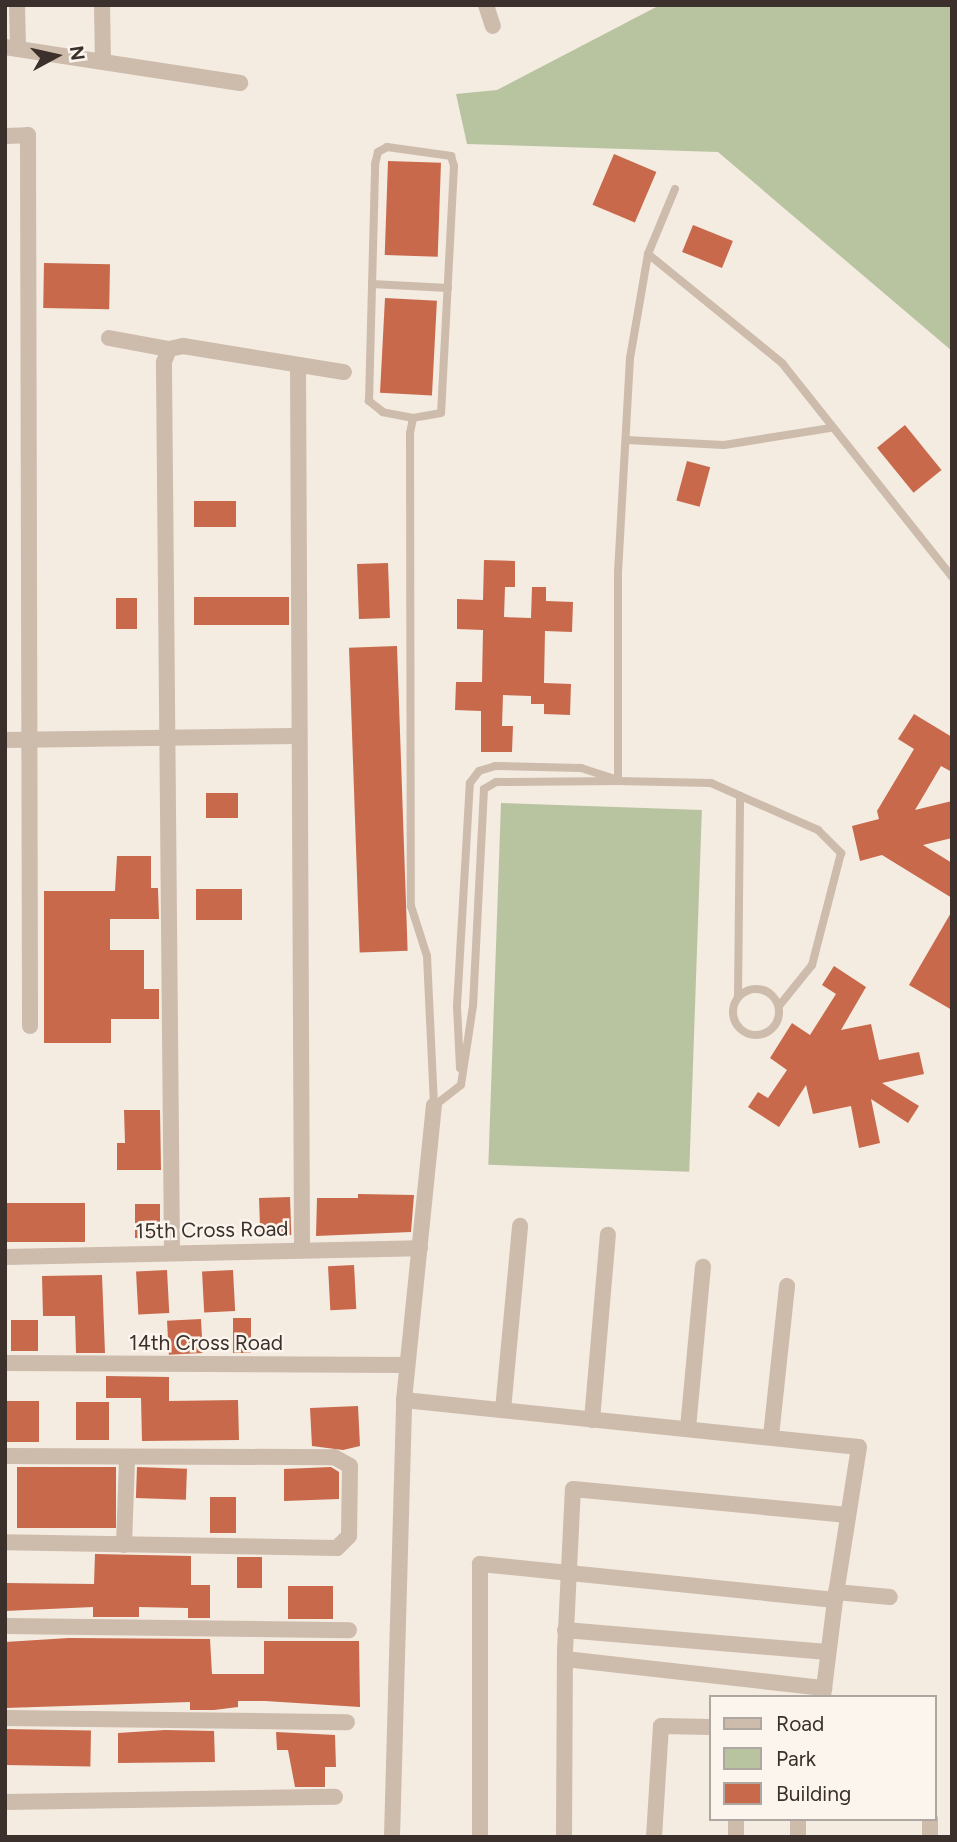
<!DOCTYPE html>
<html>
<head>
<meta charset="utf-8">
<style>
  body { margin:0 }
  #map { position:relative; width:957px; height:1842px; overflow:hidden; background:#f4ebe1; font-family:Figtree,sans-serif }
  div>[style] { position:absolute }
  [style*='--x'] { left:calc(var(--x)*1px); top:calc(var(--y)*1px); width:calc(var(--w)*1px); rotate:calc(var(--a)*1deg) }
  .green>* { inset:0; background:#b8c4a0; transform-origin:0 0 }
  .building>* { inset:0; background:#c8694b; transform-origin:0 0 }
  .service>* { height:8px; margin:-4px; padding:0 4px; transform-origin:4px; border-radius:4px; background:#cdbbac }
  .service>.ring { margin:-4px; padding:0; box-sizing:content-box; background:none; border:8px solid #cdbbac; border-radius:50% }
  .minor>* { height:16px; margin:-8px; padding:0 8px; transform-origin:8px; border-radius:8px; background:#cdbbac }
  span { translate:-50% -50%; white-space:nowrap; text-align:center; line-height:1.15; -webkit-text-stroke:5px #fbf5ee; paint-order:stroke }
  .street-label { font-size:21px; color:#3b302b }
  .frame { position:absolute; inset:0; border:7px solid #3b302b; pointer-events:none }
  .legend { position:absolute; left:709px; top:1695px; width:228px; height:126px; box-sizing:border-box; background:#fbf5ee; border:2px solid #aea6a0; margin:0; padding:9px 12px; list-style:none; font-size:21px; color:#3b302b }
  .legend li { display:flex; align-items:center; gap:14px; height:35px }
  .legend b { width:35px; border:2px solid #aea6a0 }
  .north { position:absolute; left:21px; top:21px; width:70px; height:70px; -webkit-text-stroke:5px #fbf5ee; paint-order:stroke; rotate:82deg; font-size:19px; font-weight:700; line-height:28px; text-align:center; color:#3b302b }
  .north::after { content:''; display:block; margin:auto; width:24px; height:32px; background:#3b302b; clip-path:polygon(50% 0,100% 100%,50% 72%,0 100%) }
</style>
</head>
<body>
<div id="map">
  <div class="green">
    <i style="clip-path:polygon(660px 5px,952px 5px,952px 351px,718px 152px,467px 144px,456px 94px,497px 90px)"></i>
    <i style="left:501px;top:803px;width:201px;height:362px;rotate:2deg"></i>
  </div>
  <div class="building">
    <i style="left:614px;top:154px;width:46px;height:55px;rotate:23deg"></i>
    <i style="left:388px;top:161px;width:53px;height:94px;rotate:2deg"></i>
    <i style="left:693px;top:225px;width:43px;height:29px;rotate:22deg"></i>
    <i style="left:44px;top:263px;width:66px;height:45px;rotate:1deg"></i>
    <i style="left:385px;top:298px;width:52px;height:95px;rotate:3deg"></i>
    <i style="left:905px;top:425px;width:58px;height:36px;rotate:51deg"></i>
    <i style="left:687px;top:461px;width:24px;height:41px;rotate:15deg"></i>
    <i style="left:194px;top:501px;width:42px;height:26px"></i>
    <i style="clip-path:polygon(484px 560px,515px 561px,515px 587px,505px 587px,504px 617px,531px 618px,532px 587px,546px 587px,546px 601px,573px 602px,572px 632px,545px 631px,544px 683px,571px 684px,570px 715px,544px 714px,544px 704px,531px 704px,531px 696px,503px 695px,502px 726px,513px 726px,512px 752px,481px 752px,481px 711px,455px 710px,456px 682px,482px 682px,483px 630px,457px 629px,457px 599px,483px 600px)"></i>
    <i style="left:388px;top:563px;width:55px;height:31px;rotate:88deg"></i>
    <i style="left:194px;top:597px;width:95px;height:28px"></i>
    <i style="left:116px;top:598px;width:21px;height:31px"></i>
    <i style="left:397px;top:646px;width:305px;height:48px;rotate:88deg"></i>
    <i style="clip-path:polygon(914px 714px,952px 737px,952px 772px,941px 766px,915px 810px,952px 801px,952px 838px,923px 845px,952px 863px,952px 898px,882px 855px,860px 861px,852px 826px,879px 819px,877px 811px,914px 749px,898px 739px)"></i>
    <i style="left:206px;top:793px;width:32px;height:25px"></i>
    <i style="clip-path:polygon(117px 856px,151px 856px,151px 888px,158px 888px,159px 919px,110px 919px,110px 950px,144px 950px,144px 989px,159px 989px,159px 1019px,111px 1019px,111px 1043px,44px 1043px,44px 891px,115px 891px)"></i>
    <i style="left:196px;top:889px;width:46px;height:31px"></i>
    <i style="clip-path:polygon(952px 911px,952px 1010px,909px 985px)"></i>
    <i style="clip-path:polygon(834px 966px,866px 987px,841px 1030px,871px 1024px,879px 1060px,919px 1052px,924px 1074px,882px 1083px,919px 1106px,908px 1123px,871px 1099px,880px 1143px,859px 1148px,851px 1106px,813px 1114px,806px 1085px,779px 1127px,748px 1107px,758px 1092px,768px 1098px,787px 1070px,770px 1058px,792px 1023px,810px 1035px,836px 994px,822px 985px)"></i>
    <i style="clip-path:polygon(124px 1110px,160px 1110px,161px 1170px,117px 1170px,117px 1143px,125px 1143px)"></i>
    <i style="clip-path:polygon(358px 1194px,414px 1195px,411px 1232px,316px 1236px,317px 1198px,358px 1198px)"></i>
    <i style="left:290px;top:1197px;width:38px;height:31px;rotate:88deg"></i>
    <i style="left:85px;top:1203px;width:39px;height:80px;rotate:90deg"></i>
    <i style="left:135px;top:1204px;width:25px;height:34px"></i>
    <i style="left:354px;top:1265px;width:44px;height:26px;rotate:87deg"></i>
    <i style="left:167px;top:1270px;width:43px;height:31px;rotate:87deg"></i>
    <i style="left:233px;top:1270px;width:41px;height:31px;rotate:87deg"></i>
    <i style="clip-path:polygon(102px 1275px,105px 1353px,76px 1353px,75px 1316px,43px 1316px,42px 1276px)"></i>
    <i style="left:233px;top:1318px;width:18px;height:35px"></i>
    <i style="left:201px;top:1319px;width:34px;height:34px;rotate:87deg"></i>
    <i style="left:38px;top:1320px;width:31px;height:27px;rotate:90deg"></i>
    <i style="clip-path:polygon(106px 1376px,169px 1377px,169px 1401px,238px 1400px,239px 1440px,142px 1441px,141px 1398px,106px 1398px)"></i>
    <i style="left:5px;top:1401px;width:34px;height:41px"></i>
    <i style="left:76px;top:1402px;width:33px;height:38px"></i>
    <i style="clip-path:polygon(358px 1406px,360px 1446px,343px 1450px,312px 1446px,310px 1408px)"></i>
    <i style="left:17px;top:1467px;width:99px;height:61px"></i>
    <i style="left:137px;top:1467px;width:50px;height:31px;rotate:2deg"></i>
    <i style="clip-path:polygon(331px 1467px,339px 1472px,339px 1499px,284px 1501px,284px 1469px)"></i>
    <i style="left:210px;top:1497px;width:26px;height:36px"></i>
    <i style="clip-path:polygon(95px 1554px,191px 1556px,191px 1585px,210px 1585px,210px 1618px,188px 1618px,188px 1608px,139px 1607px,139px 1617px,93px 1617px,93px 1607px,5px 1611px,5px 1583px,94px 1584px)"></i>
    <i style="left:237px;top:1557px;width:25px;height:31px"></i>
    <i style="left:288px;top:1586px;width:45px;height:33px"></i>
    <i style="clip-path:polygon(69px 1638px,210px 1639px,212px 1674px,264px 1674px,264px 1641px,359px 1641px,360px 1707px,265px 1701px,238px 1701px,238px 1707px,214px 1710px,190px 1710px,190px 1702px,5px 1708px,5px 1642px)"></i>
    <i style="left:5px;top:1729px;width:86px;height:36px;rotate:1deg"></i>
    <i style="clip-path:polygon(165px 1730px,214px 1731px,215px 1762px,118px 1763px,118px 1733px)"></i>
    <i style="clip-path:polygon(276px 1732px,335px 1735px,336px 1767px,325px 1767px,325px 1787px,295px 1787px,288px 1750px,277px 1750px)"></i>
  </div>
  <div class="service">
    <i style="--x:675;--y:189;--w:70;--a:112.6"></i>
    <i style="--x:648;--y:254;--w:106;--a:99.8"></i>
    <i style="--x:630;--y:358;--w:213;--a:93.2"></i>
    <i style="--x:618;--y:571;--w:210;--a:90"></i>
    <i style="--x:618;--y:781;--w:93;--a:1.2"></i>
    <i style="--x:711;--y:783;--w:117;--a:23.7"></i>
    <i style="--x:818;--y:830;--w:33;--a:45"></i>
    <i style="--x:841;--y:853;--w:116;--a:104.5"></i>
    <i style="--x:812;--y:965;--w:53;--a:128.8"></i>
    <i style="--x:648;--y:254;--w:173;--a:39.1"></i>
    <i style="--x:782;--y:363;--w:273;--a:51.5"></i>
    <i style="--x:372;--y:284;--w:76;--a:3"></i>
    <i style="--x:413;--y:418;--w:31;--a:-169"></i>
    <i style="--x:383;--y:412;--w:18;--a:-142"></i>
    <i style="--x:369;--y:401;--w:237;--a:-88.5"></i>
    <i style="--x:375;--y:164;--w:12;--a:-76"></i>
    <i style="--x:378;--y:152;--w:10;--a:-29"></i>
    <i style="--x:387;--y:147;--w:65;--a:8"></i>
    <i style="--x:451;--y:156;--w:10;--a:73"></i>
    <i style="--x:454;--y:166;--w:247;--a:93"></i>
    <i style="--x:441;--y:413;--w:28;--a:170"></i>
    <i style="--x:413;--y:418;--w:15;--a:101"></i>
    <i style="--x:410;--y:433;--w:473;--a:89.9"></i>
    <i style="--x:411;--y:906;--w:52;--a:72.3"></i>
    <i style="--x:427;--y:956;--w:150;--a:87.3"></i>
    <i style="--x:626;--y:440;--w:98;--a:2.9"></i>
    <i style="--x:724;--y:445;--w:107;--a:-9.1"></i>
    <i class="ring" style="left:733px;top:989px;width:38px;height:38px"></i>
    <i style="--x:738;--y:997;--w:201;--a:-89.4"></i>
    <i style="--x:460;--y:1068;--w:62;--a:-92.8"></i>
    <i style="--x:457;--y:1006;--w:223;--a:-86.7"></i>
    <i style="--x:470;--y:783;--w:15;--a:-53"></i>
    <i style="--x:479;--y:771;--w:17;--a:-17"></i>
    <i style="--x:495;--y:766;--w:86;--a:1.3"></i>
    <i style="--x:581;--y:768;--w:35;--a:18"></i>
    <i style="--x:434;--y:1106;--w:34;--a:-38"></i>
    <i style="--x:461;--y:1085;--w:80;--a:-81.4"></i>
    <i style="--x:473;--y:1006;--w:217;--a:-87.1"></i>
    <i style="--x:484;--y:789;--w:14;--a:-30"></i>
    <i style="--x:496;--y:782;--w:122;--a:-0.5"></i>
  </div>
  <div class="minor">
    <i style="--x:17;--y:5;--w:44;--a:88.7"></i>
    <i style="--x:102;--y:5;--w:56;--a:89"></i>
    <i style="--x:486;--y:5;--w:22;--a:72"></i>
    <i style="--x:5;--y:47;--w:238;--a:8.7"></i>
    <i style="--x:5;--y:136;--w:23;--a:-2"></i>
    <i style="--x:28;--y:135;--w:891;--a:89.87"></i>
    <i style="--x:109;--y:338;--w:61;--a:10.4"></i>
    <i style="--x:298;--y:365;--w:884;--a:89.74"></i>
    <i style="--x:5;--y:740;--w:292;--a:-0.8"></i>
    <i style="--x:172;--y:1251;--w:889;--a:-90.52"></i>
    <i style="--x:164;--y:362;--w:14;--a:-69"></i>
    <i style="--x:169;--y:349;--w:14;--a:-12"></i>
    <i style="--x:183;--y:346;--w:163;--a:9.2"></i>
    <i style="--x:5;--y:1257;--w:415;--a:-1.2"></i>
    <i style="--x:5;--y:1363;--w:401;--a:0.3"></i>
    <i style="--x:404;--y:1400;--w:457;--a:5.9"></i>
    <i style="--x:859;--y:1447;--w:155;--a:98.9"></i>
    <i style="--x:835;--y:1600;--w:357;--a:-174.2"></i>
    <i style="--x:480;--y:1564;--w:273;--a:90"></i>
    <i style="--x:503;--y:1410;--w:185;--a:-84.7"></i>
    <i style="--x:592;--y:1420;--w:186;--a:-85.1"></i>
    <i style="--x:688;--y:1428;--w:162;--a:-84.7"></i>
    <i style="--x:771;--y:1436;--w:151;--a:-83.9"></i>
    <i style="--x:5;--y:1456;--w:329;--a:0.2"></i>
    <i style="--x:334;--y:1457;--w:18;--a:29"></i>
    <i style="--x:350;--y:1466;--w:70;--a:90.8"></i>
    <i style="--x:349;--y:1536;--w:17;--a:135"></i>
    <i style="--x:337;--y:1548;--w:332;--a:-179"></i>
    <i style="--x:124;--y:1545;--w:87;--a:-88"></i>
    <i style="--x:836;--y:1592;--w:54;--a:5.3"></i>
    <i style="--x:5;--y:1626;--w:344;--a:0.7"></i>
    <i style="--x:565;--y:1630;--w:263;--a:4.8"></i>
    <i style="--x:565;--y:1659;--w:261;--a:6.4"></i>
    <i style="--x:823;--y:1697;--w:98;--a:-82.9"></i>
    <i style="--x:5;--y:1718;--w:342;--a:0.7"></i>
    <i style="--x:5;--y:1802;--w:330;--a:-0.9"></i>
    <i style="--x:930;--y:1819;--w:18;--a:90"></i>
    <i style="--x:392;--y:1837;--w:437;--a:-88.4"></i>
    <i style="--x:404;--y:1400;--w:296;--a:-84.2"></i>
    <i style="--x:564;--y:1837;--w:186;--a:-89.7"></i>
    <i style="--x:565;--y:1651;--w:162;--a:-87.2"></i>
    <i style="--x:573;--y:1489;--w:276;--a:5.4"></i>
    <i style="--x:654;--y:1837;--w:111;--a:-86.4"></i>
    <i style="--x:661;--y:1726;--w:49;--a:1.2"></i>
    <i style="--x:736;--y:1837;--w:18;--a:-90"></i>
    <i style="--x:798;--y:1837;--w:18;--a:-90"></i>
  </div>
  <div class="street-label">
    <span style="left:212px;top:1230px;rotate:-1deg">15th Cross Road</span>
    <span style="left:206px;top:1343px">14th Cross Road</span>
  </div>
  <div class="frame"></div>
  <ul class="legend">
  <li><b style="height:9px;background:#cdbbac"></b>Road</li>
  <li><b style="height:19px;background:#b8c4a0"></b>Park</li>
  <li><b style="height:19px;background:#c8694b"></b>Building</li>
  </ul>
  <div class="north">N</div>
</div>
</body>
</html>
